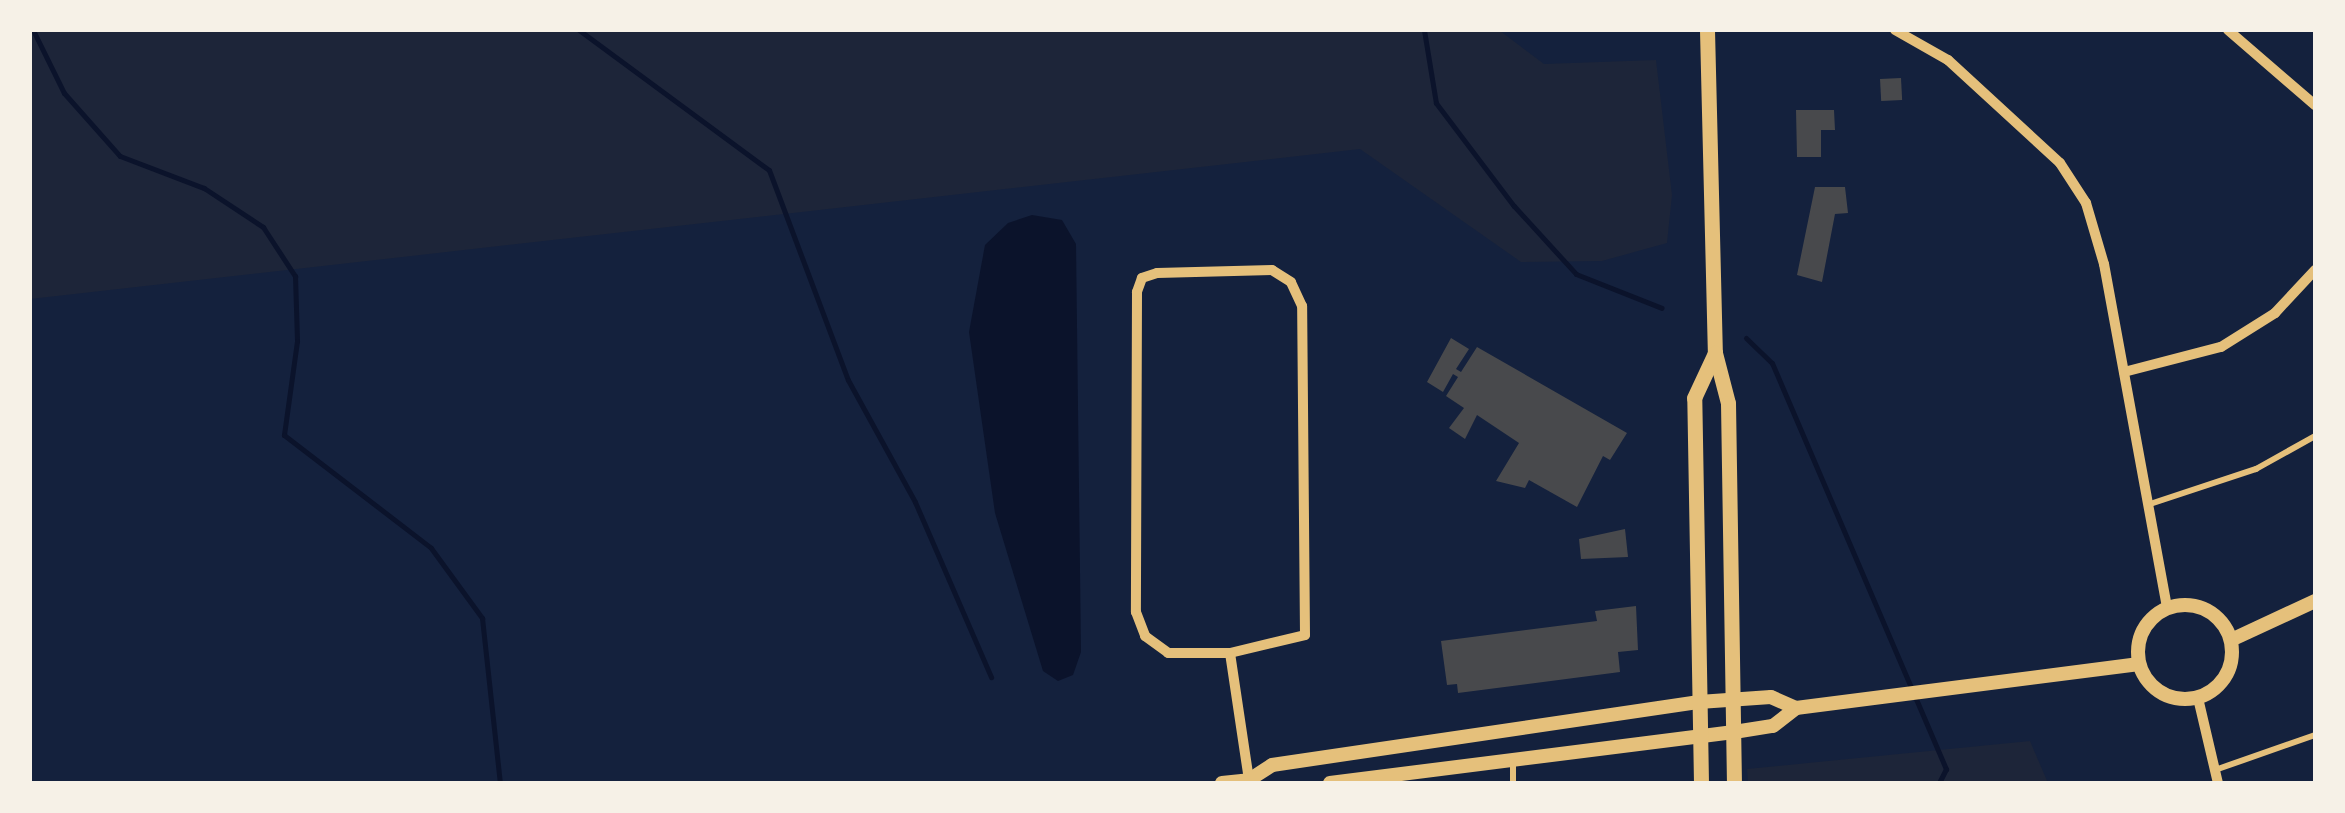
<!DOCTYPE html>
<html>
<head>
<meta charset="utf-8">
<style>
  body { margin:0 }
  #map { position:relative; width:2345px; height:813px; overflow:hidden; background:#14213d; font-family:"Alegreya Sans",sans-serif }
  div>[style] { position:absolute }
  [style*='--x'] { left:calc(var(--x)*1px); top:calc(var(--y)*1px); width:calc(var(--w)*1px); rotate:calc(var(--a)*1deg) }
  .green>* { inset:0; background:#1d2539 }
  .water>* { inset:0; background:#0b132b }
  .stream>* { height:5px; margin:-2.5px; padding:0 2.5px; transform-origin:2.5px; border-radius:2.5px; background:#0b132b }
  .building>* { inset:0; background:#48494c; transform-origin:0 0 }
  .service>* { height:6px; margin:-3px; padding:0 3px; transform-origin:3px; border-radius:3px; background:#e5c07b }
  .minor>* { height:10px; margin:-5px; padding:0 5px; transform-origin:5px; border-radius:5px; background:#e5c07b }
  .tertiary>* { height:14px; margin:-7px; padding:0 7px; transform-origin:7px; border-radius:7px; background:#e5c07b }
  .tertiary>.ring { margin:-7px; padding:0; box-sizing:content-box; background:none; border:14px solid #e5c07b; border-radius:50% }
  .secondary>* { height:15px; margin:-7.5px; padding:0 7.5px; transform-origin:7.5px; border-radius:7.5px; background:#e5c07b }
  span { translate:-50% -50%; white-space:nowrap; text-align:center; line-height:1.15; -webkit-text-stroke:8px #f6f1e7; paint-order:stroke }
  .frame { position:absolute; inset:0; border:32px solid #f6f1e7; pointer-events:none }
</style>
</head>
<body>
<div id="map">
  <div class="green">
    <i style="clip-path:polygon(30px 30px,1499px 30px,1544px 64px,1656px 60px,1672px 195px,1667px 243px,1602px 261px,1521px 262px,1360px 149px,30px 299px)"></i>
    <i style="clip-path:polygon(2030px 741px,2048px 783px,1748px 783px,1747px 769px)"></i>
  </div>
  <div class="water">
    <i style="clip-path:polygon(1032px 215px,1062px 220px,1076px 244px,1081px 652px,1073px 675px,1058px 681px,1043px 671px,995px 513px,969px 332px,985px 245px,1008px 223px)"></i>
  </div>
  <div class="stream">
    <i style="--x:33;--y:30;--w:70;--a:63.8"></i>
    <i style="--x:64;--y:93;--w:84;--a:48.4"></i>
    <i style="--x:120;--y:156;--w:90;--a:20.9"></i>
    <i style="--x:204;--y:188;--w:71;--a:33.5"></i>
    <i style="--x:263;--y:227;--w:59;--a:56.9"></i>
    <i style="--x:295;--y:276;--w:65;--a:88.2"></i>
    <i style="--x:297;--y:341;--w:95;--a:97.9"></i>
    <i style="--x:284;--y:435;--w:185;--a:37.5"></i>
    <i style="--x:431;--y:548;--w:87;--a:53.9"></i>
    <i style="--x:482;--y:618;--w:166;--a:83.8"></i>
    <i style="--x:579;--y:30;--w:236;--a:36.4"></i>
    <i style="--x:769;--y:170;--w:224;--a:69.4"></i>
    <i style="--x:848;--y:380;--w:139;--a:61.2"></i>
    <i style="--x:915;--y:502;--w:191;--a:66.5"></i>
    <i style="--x:1424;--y:30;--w:74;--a:80.7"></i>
    <i style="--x:1436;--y:103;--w:129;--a:52.9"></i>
    <i style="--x:1514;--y:206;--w:92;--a:47.6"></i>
    <i style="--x:1576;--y:274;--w:92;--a:21.6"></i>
    <i style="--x:1746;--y:338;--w:36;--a:44"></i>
    <i style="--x:1772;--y:363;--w:442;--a:66.8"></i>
    <i style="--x:1946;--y:769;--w:16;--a:117"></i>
  </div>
  <div class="building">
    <i style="left:1901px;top:78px;width:22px;height:21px;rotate:87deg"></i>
    <i style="clip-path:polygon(1796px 110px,1834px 110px,1835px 130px,1821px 130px,1821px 157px,1797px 157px)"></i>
    <i style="clip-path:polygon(1815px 187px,1845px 187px,1848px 213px,1835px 214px,1822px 282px,1797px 275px)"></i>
    <i style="clip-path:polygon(1451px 338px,1469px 349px,1456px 369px,1461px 372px,1477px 347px,1627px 433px,1610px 460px,1603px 456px,1577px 507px,1529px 480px,1525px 488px,1496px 481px,1519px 443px,1477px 415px,1465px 439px,1449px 428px,1464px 408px,1446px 396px,1458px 377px,1453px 374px,1443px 392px,1427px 382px)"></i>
    <i style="clip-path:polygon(1625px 529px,1628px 557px,1581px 559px,1579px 539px)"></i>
    <i style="clip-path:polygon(1636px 606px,1638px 650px,1618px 652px,1620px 672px,1458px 693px,1457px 684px,1447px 685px,1441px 641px,1597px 621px,1595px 611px)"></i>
  </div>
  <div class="service">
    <i style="--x:2147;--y:505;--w:115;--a:-18.3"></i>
    <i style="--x:2256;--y:469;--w:68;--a:-29.2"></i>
    <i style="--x:2215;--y:770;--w:106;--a:-19.3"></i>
    <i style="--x:1513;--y:783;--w:21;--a:-90"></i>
  </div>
  <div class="minor">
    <i style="--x:1895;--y:30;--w:61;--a:29.5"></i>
    <i style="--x:1948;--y:60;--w:152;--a:42.6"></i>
    <i style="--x:2060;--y:163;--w:48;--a:57"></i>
    <i style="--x:2086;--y:203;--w:64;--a:73.6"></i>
    <i style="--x:2104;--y:264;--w:350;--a:79.6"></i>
    <i style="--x:2228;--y:30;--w:115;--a:40.8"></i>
    <i style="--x:2124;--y:372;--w:100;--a:-14.5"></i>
    <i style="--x:2221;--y:347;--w:64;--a:-32.2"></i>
    <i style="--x:2275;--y:313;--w:59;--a:-47.1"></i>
    <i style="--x:1230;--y:653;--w:77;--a:-13.5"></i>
    <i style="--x:1305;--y:635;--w:329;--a:-90.5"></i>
    <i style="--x:1302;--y:306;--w:26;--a:-115"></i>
    <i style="--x:1291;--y:282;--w:22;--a:-148"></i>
    <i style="--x:1272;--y:270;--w:115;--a:178.5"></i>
    <i style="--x:1157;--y:273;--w:16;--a:162"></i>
    <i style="--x:1142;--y:278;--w:15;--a:110"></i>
    <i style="--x:1137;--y:292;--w:320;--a:90.2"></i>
    <i style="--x:1136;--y:612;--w:26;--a:69"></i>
    <i style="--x:1145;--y:636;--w:29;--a:36"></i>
    <i style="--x:1168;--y:653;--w:62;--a:0"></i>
    <i style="--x:1230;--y:653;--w:128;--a:81.5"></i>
    <i style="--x:2198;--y:698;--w:87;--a:76.8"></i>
  </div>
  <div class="tertiary">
    <i class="ring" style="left:2138px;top:605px;width:80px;height:80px"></i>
    <i style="--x:2231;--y:640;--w:93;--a:-24.9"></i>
    <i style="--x:1222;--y:783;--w:27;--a:-6"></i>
    <i style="--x:1249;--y:780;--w:27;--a:-33"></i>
    <i style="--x:1272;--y:765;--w:432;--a:-8.4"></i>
    <i style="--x:1699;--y:702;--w:72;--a:-4"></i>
    <i style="--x:1771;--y:697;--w:27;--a:24"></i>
    <i style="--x:1796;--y:708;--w:346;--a:-7.3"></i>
    <i style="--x:1330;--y:783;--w:407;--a:-7.2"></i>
    <i style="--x:1734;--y:732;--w:39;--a:-9"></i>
    <i style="--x:1773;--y:726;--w:29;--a:-38"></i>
  </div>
  <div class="secondary">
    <i style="--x:1707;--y:30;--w:323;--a:88.6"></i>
    <i style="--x:1715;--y:353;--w:52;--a:75.4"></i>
    <i style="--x:1728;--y:403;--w:380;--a:89.1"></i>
    <i style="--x:1701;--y:783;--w:385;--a:-91"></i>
    <i style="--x:1694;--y:398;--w:50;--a:-65"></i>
  </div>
  <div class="frame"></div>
</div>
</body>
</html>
